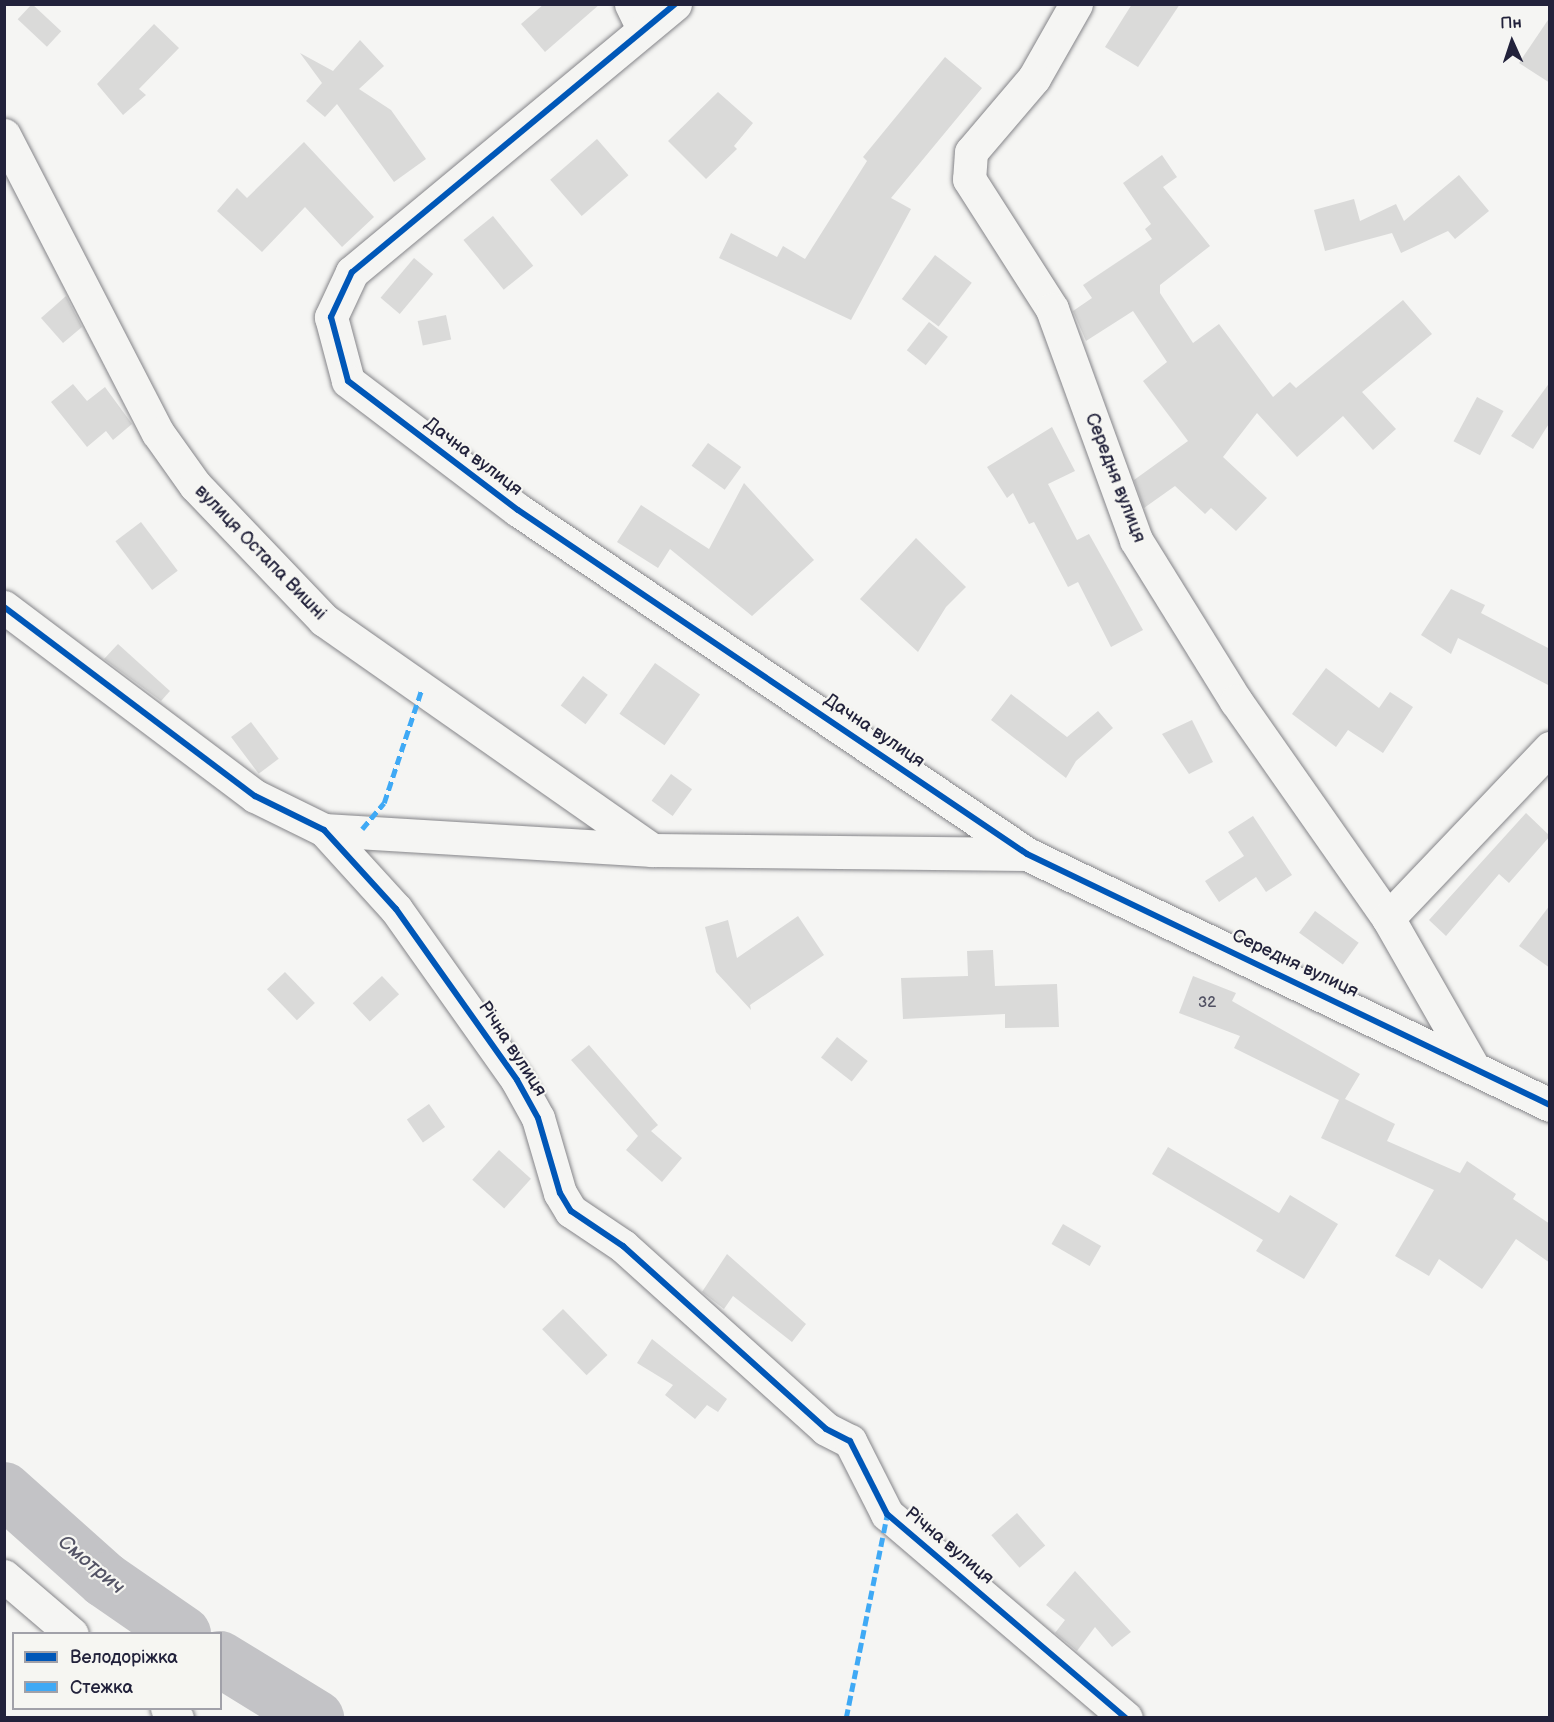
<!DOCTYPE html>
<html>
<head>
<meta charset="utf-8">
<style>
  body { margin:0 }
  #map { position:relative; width:1554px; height:1722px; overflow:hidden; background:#f5f5f3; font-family:"Balsamiq Sans",sans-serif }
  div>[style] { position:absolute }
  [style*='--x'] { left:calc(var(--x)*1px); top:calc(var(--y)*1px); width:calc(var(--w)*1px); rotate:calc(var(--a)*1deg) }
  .river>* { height:56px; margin:-28px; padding:0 28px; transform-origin:28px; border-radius:28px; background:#c3c3c6 }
  .building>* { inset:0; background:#dadad9; transform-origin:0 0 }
  .roads { filter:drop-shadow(0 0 2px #858589) drop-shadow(0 0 2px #858589) }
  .minor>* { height:33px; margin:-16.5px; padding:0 16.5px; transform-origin:16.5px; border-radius:16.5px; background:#f5f5f3 }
  .quiet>* { height:4.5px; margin-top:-2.25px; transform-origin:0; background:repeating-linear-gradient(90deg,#3fa9f5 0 9px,transparent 0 13.5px) }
  .cycleway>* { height:6px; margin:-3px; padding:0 3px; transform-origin:3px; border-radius:3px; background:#0057b8 }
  span { translate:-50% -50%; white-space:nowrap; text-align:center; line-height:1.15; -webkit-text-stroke:4.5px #f6f6f2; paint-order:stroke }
  .number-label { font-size:15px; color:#505062 }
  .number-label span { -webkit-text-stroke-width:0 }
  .street-label { font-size:18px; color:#22223b }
  .water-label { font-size:20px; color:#535365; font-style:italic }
  .frame { position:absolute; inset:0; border:6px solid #22223b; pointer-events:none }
  .legend { position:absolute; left:12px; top:1632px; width:210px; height:78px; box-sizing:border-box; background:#f6f6f2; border:2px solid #a1a1a9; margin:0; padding:8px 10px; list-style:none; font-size:18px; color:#22223b }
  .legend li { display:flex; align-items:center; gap:12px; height:30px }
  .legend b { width:30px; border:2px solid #a1a1a9 }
  .north { position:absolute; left:1482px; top:12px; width:60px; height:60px; -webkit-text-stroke:4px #f6f6f2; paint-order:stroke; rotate:357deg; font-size:16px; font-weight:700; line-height:24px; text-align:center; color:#22223b }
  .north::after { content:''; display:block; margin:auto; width:21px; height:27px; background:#22223b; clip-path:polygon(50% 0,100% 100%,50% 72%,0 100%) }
</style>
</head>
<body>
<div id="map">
  <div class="river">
    <i style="--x:4;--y:1490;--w:135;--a:41.7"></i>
    <i style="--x:105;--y:1580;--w:95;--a:34.7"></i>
    <i style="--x:220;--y:1659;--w:113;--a:31.6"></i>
  </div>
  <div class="building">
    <i style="left:32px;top:4px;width:40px;height:21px;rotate:43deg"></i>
    <i style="clip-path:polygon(544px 4px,600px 4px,545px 52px,521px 24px)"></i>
    <i style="clip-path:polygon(1132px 4px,1180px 4px,1138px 67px,1105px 47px)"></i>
    <i style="clip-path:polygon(1550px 17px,1550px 83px,1519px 63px)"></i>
    <i style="clip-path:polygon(154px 24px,179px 48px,139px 89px,146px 95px,123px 115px,97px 84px)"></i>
    <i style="clip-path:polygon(360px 40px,384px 66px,359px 89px,391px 110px,426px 159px,394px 182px,337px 104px,325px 117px,306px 101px,322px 83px,300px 53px,333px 71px)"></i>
    <i style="clip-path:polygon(945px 57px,982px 88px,891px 198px,911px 209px,851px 320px,719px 258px,731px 233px,777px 257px,783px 246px,805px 259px,867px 161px,863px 157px)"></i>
    <i style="clip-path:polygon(718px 92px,753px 123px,734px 146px,737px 149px,706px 179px,668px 141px)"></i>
    <i style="left:597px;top:139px;width:48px;height:62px;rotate:49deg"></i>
    <i style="clip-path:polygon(304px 142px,374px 217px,342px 247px,305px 207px,262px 252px,217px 211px,237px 188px,247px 198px)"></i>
    <i style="clip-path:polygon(1162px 155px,1177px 177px,1163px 187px,1210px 246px,1160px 285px,1160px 293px,1193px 343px,1219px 324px,1273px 397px,1290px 382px,1296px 388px,1403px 300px,1432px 334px,1362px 392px,1396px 429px,1373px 450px,1343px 416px,1297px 457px,1257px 413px,1223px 457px,1267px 498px,1236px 531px,1211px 508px,1205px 514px,1175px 486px,1144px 508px,1134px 480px,1188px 441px,1143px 381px,1167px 362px,1133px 311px,1086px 341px,1073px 311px,1092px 298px,1083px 285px,1152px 239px,1145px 229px,1151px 224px,1123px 183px)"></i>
    <i style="clip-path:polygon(1459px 175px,1489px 211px,1455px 239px,1448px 231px,1401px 253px,1392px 233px,1325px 251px,1314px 210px,1354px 199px,1360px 221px,1396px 204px,1404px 221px)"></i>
    <i style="left:493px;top:216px;width:64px;height:38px;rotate:51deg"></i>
    <i style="left:935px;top:255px;width:46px;height:55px;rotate:37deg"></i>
    <i style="left:414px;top:258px;width:25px;height:52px;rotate:40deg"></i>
    <i style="clip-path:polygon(66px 296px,82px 327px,63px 343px,41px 318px)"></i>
    <i style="left:446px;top:315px;width:25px;height:29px;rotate:78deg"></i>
    <i style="left:929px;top:322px;width:24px;height:36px;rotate:38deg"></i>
    <i style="clip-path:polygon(1550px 382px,1550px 422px,1533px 449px,1511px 436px)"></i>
    <i style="clip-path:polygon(73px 384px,87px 401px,105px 387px,132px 424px,113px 440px,106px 431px,87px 447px,51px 402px)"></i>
    <i style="left:1477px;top:397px;width:30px;height:50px;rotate:28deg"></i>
    <i style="clip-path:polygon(1052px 427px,1075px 471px,1048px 484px,1077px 540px,1089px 534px,1143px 630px,1111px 647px,1078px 582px,1068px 587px,1034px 522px,1029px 524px,1013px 493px,1007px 498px,987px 467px)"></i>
    <i style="left:708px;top:443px;width:41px;height:28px;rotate:36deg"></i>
    <i style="clip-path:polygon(744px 483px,814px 560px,752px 616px,670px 549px,658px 568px,617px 542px,641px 505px,709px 549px)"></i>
    <i style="left:141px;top:522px;width:61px;height:32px;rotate:53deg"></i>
    <i style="clip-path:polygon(916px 538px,966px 587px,946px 607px,918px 652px,860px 599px)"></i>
    <i style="clip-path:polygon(1451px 589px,1485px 605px,1481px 613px,1550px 649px,1550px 686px,1458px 638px,1451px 654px,1421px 635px)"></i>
    <i style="clip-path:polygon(118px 644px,170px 691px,161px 701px,104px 659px)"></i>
    <i style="left:655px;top:663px;width:55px;height:62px;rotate:35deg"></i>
    <i style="clip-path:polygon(1326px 668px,1379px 708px,1390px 692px,1413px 707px,1383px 753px,1348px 730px,1336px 747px,1292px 714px)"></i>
    <i style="left:583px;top:676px;width:31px;height:37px;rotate:37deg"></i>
    <i style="clip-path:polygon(1011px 694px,1067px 737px,1098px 711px,1113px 728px,1076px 761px,1066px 778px,991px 720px)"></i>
    <i style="clip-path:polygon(1192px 720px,1213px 762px,1189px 774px,1162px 734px)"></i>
    <i style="left:251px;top:722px;width:46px;height:25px;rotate:53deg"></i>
    <i style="left:671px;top:774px;width:26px;height:33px;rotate:36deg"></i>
    <i style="clip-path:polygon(1526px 813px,1550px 836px,1509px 883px,1499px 874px,1446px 936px,1429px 920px)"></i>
    <i style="clip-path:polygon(1253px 816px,1292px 875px,1266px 892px,1256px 877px,1219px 902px,1205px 881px,1244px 856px,1228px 832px)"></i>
    <i style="clip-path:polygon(1550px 905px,1550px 968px,1519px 946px)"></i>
    <i style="left:1315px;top:911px;width:54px;height:27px;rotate:36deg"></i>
    <i style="clip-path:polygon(798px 916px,824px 955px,750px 1005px,751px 1010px,716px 972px,705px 927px,728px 920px,737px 958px)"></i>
    <i style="clip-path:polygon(993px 950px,995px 986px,1057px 984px,1059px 1027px,1005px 1028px,1005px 1014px,903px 1019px,901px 978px,968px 976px,967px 951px)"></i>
    <i style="left:285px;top:972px;width:43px;height:25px;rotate:46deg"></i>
    <i style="left:382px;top:976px;width:25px;height:40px;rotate:47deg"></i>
    <i style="clip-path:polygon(1193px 976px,1236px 993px,1232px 1001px,1360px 1074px,1345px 1099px,1395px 1124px,1387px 1141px,1460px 1173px,1467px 1161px,1516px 1194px,1513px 1199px,1550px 1224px,1550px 1263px,1516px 1239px,1482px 1289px,1439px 1259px,1429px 1276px,1395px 1256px,1434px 1190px,1321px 1138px,1339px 1100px,1234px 1048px,1240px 1036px,1179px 1013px)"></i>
    <i style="left:837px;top:1037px;width:39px;height:26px;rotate:38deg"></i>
    <i style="clip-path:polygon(589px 1045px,658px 1125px,651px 1131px,682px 1158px,662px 1182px,626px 1150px,638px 1136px,571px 1060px)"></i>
    <i style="left:429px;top:1104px;width:28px;height:27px;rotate:55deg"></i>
    <i style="clip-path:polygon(1168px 1147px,1279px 1213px,1290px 1195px,1338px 1224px,1304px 1279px,1256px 1251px,1263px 1240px,1152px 1174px)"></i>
    <i style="left:499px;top:1150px;width:43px;height:40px;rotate:42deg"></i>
    <i style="left:1063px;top:1224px;width:44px;height:23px;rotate:30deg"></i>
    <i style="clip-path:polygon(727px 1254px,806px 1324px,792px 1342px,733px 1296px,724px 1309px,702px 1292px)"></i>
    <i style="left:563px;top:1309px;width:64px;height:29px;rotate:46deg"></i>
    <i style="clip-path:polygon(652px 1339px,727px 1399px,718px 1412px,707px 1405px,695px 1419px,665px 1395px,673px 1385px,637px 1363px)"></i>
    <i style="left:1017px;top:1513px;width:43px;height:34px;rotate:49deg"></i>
    <i style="clip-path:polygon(1075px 1571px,1131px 1632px,1112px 1647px,1095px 1627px,1077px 1651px,1055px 1633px,1065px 1620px,1046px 1605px)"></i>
  </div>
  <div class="roads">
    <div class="minor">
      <i style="--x:631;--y:4;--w:28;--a:64"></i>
      <i style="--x:675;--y:4;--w:420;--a:140.3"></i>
      <i style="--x:352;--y:272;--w:50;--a:115"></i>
      <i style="--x:331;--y:317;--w:66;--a:75.1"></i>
      <i style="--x:348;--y:381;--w:213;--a:37.2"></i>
      <i style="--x:518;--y:510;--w:614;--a:34.05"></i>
      <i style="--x:1027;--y:854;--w:580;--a:25.64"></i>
      <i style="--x:1076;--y:4;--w:85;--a:119.6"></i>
      <i style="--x:1034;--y:78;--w:97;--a:130.4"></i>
      <i style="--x:971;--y:152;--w:27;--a:94"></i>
      <i style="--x:969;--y:179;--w:154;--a:57.4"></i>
      <i style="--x:1052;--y:309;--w:246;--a:70"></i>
      <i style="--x:1136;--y:540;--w:190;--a:58.2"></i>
      <i style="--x:1236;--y:701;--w:265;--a:55"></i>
      <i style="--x:1388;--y:918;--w:169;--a:60.3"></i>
      <i style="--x:4;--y:135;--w:335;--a:62.7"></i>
      <i style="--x:158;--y:433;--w:64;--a:54.6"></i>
      <i style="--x:195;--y:485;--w:187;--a:46.3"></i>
      <i style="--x:324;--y:620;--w:401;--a:35"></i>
      <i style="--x:4;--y:607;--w:314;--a:37"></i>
      <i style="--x:255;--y:796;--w:77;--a:26.2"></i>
      <i style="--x:324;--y:830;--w:107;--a:47.7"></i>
      <i style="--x:396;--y:909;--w:209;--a:54.7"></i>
      <i style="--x:517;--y:1080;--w:43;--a:61.1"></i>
      <i style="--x:538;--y:1118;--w:78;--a:73.7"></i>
      <i style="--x:560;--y:1193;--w:21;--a:59"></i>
      <i style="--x:571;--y:1211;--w:63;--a:33.9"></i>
      <i style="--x:623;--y:1246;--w:273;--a:42"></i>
      <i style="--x:826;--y:1429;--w:27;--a:27"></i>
      <i style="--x:850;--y:1441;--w:82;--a:63.1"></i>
      <i style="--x:887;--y:1514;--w:314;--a:40.5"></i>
      <i style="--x:324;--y:830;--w:329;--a:3.5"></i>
      <i style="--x:652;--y:850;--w:375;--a:0.6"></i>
      <i style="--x:1388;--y:918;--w:235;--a:-46.4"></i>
      <i style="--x:4;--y:1576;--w:89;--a:40.5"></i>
      <i style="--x:167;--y:1708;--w:14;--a:45"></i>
    </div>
  </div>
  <div class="quiet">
    <i style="--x:362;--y:829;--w:34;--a:-50"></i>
    <i style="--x:384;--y:803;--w:118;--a:-71.7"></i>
    <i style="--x:846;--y:1718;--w:208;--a:-78.6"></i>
  </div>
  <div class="cycleway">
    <i style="--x:675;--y:4;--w:420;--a:140.3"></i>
    <i style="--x:352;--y:272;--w:50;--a:115"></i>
    <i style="--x:331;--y:317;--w:66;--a:75.1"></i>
    <i style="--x:348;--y:381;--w:213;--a:37.2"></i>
    <i style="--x:518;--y:510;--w:614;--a:34.05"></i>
    <i style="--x:1027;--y:854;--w:580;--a:25.64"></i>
    <i style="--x:4;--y:607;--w:314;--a:37"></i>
    <i style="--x:255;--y:796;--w:77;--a:26.2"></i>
    <i style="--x:324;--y:830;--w:107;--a:47.7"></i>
    <i style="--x:396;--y:909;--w:209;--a:54.7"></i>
    <i style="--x:517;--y:1080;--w:43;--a:61.1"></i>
    <i style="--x:538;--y:1118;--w:78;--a:73.7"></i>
    <i style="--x:560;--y:1193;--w:21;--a:59"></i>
    <i style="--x:571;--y:1211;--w:63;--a:33.9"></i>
    <i style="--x:623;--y:1246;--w:273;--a:42"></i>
    <i style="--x:826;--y:1429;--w:27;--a:27"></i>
    <i style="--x:850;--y:1441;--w:82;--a:63.1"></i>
    <i style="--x:887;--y:1514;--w:314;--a:40.5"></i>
  </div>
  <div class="number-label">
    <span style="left:1207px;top:1003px">32</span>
  </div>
  <div class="street-label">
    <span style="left:473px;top:457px;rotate:37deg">Дачна вулиця</span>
    <span style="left:1115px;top:478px;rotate:69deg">Середня вулиця</span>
    <span style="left:260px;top:553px;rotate:46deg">вулиця Остапа Вишні</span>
    <span style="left:874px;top:731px;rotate:34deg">Дачна вулиця</span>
    <span style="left:1295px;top:964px;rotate:25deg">Середня вулиця</span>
    <span style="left:512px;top:1049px;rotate:57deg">Річна вулиця</span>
    <span style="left:949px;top:1546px;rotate:40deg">Річна вулиця</span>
  </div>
  <div class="water-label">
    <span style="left:91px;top:1565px;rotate:40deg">Смотрич</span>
  </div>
  <div class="frame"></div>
  <ul class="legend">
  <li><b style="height:8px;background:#0057b8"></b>Велодоріжка</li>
  <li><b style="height:8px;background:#3fa9f5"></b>Стежка</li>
  </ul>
  <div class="north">Пн</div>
</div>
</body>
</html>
